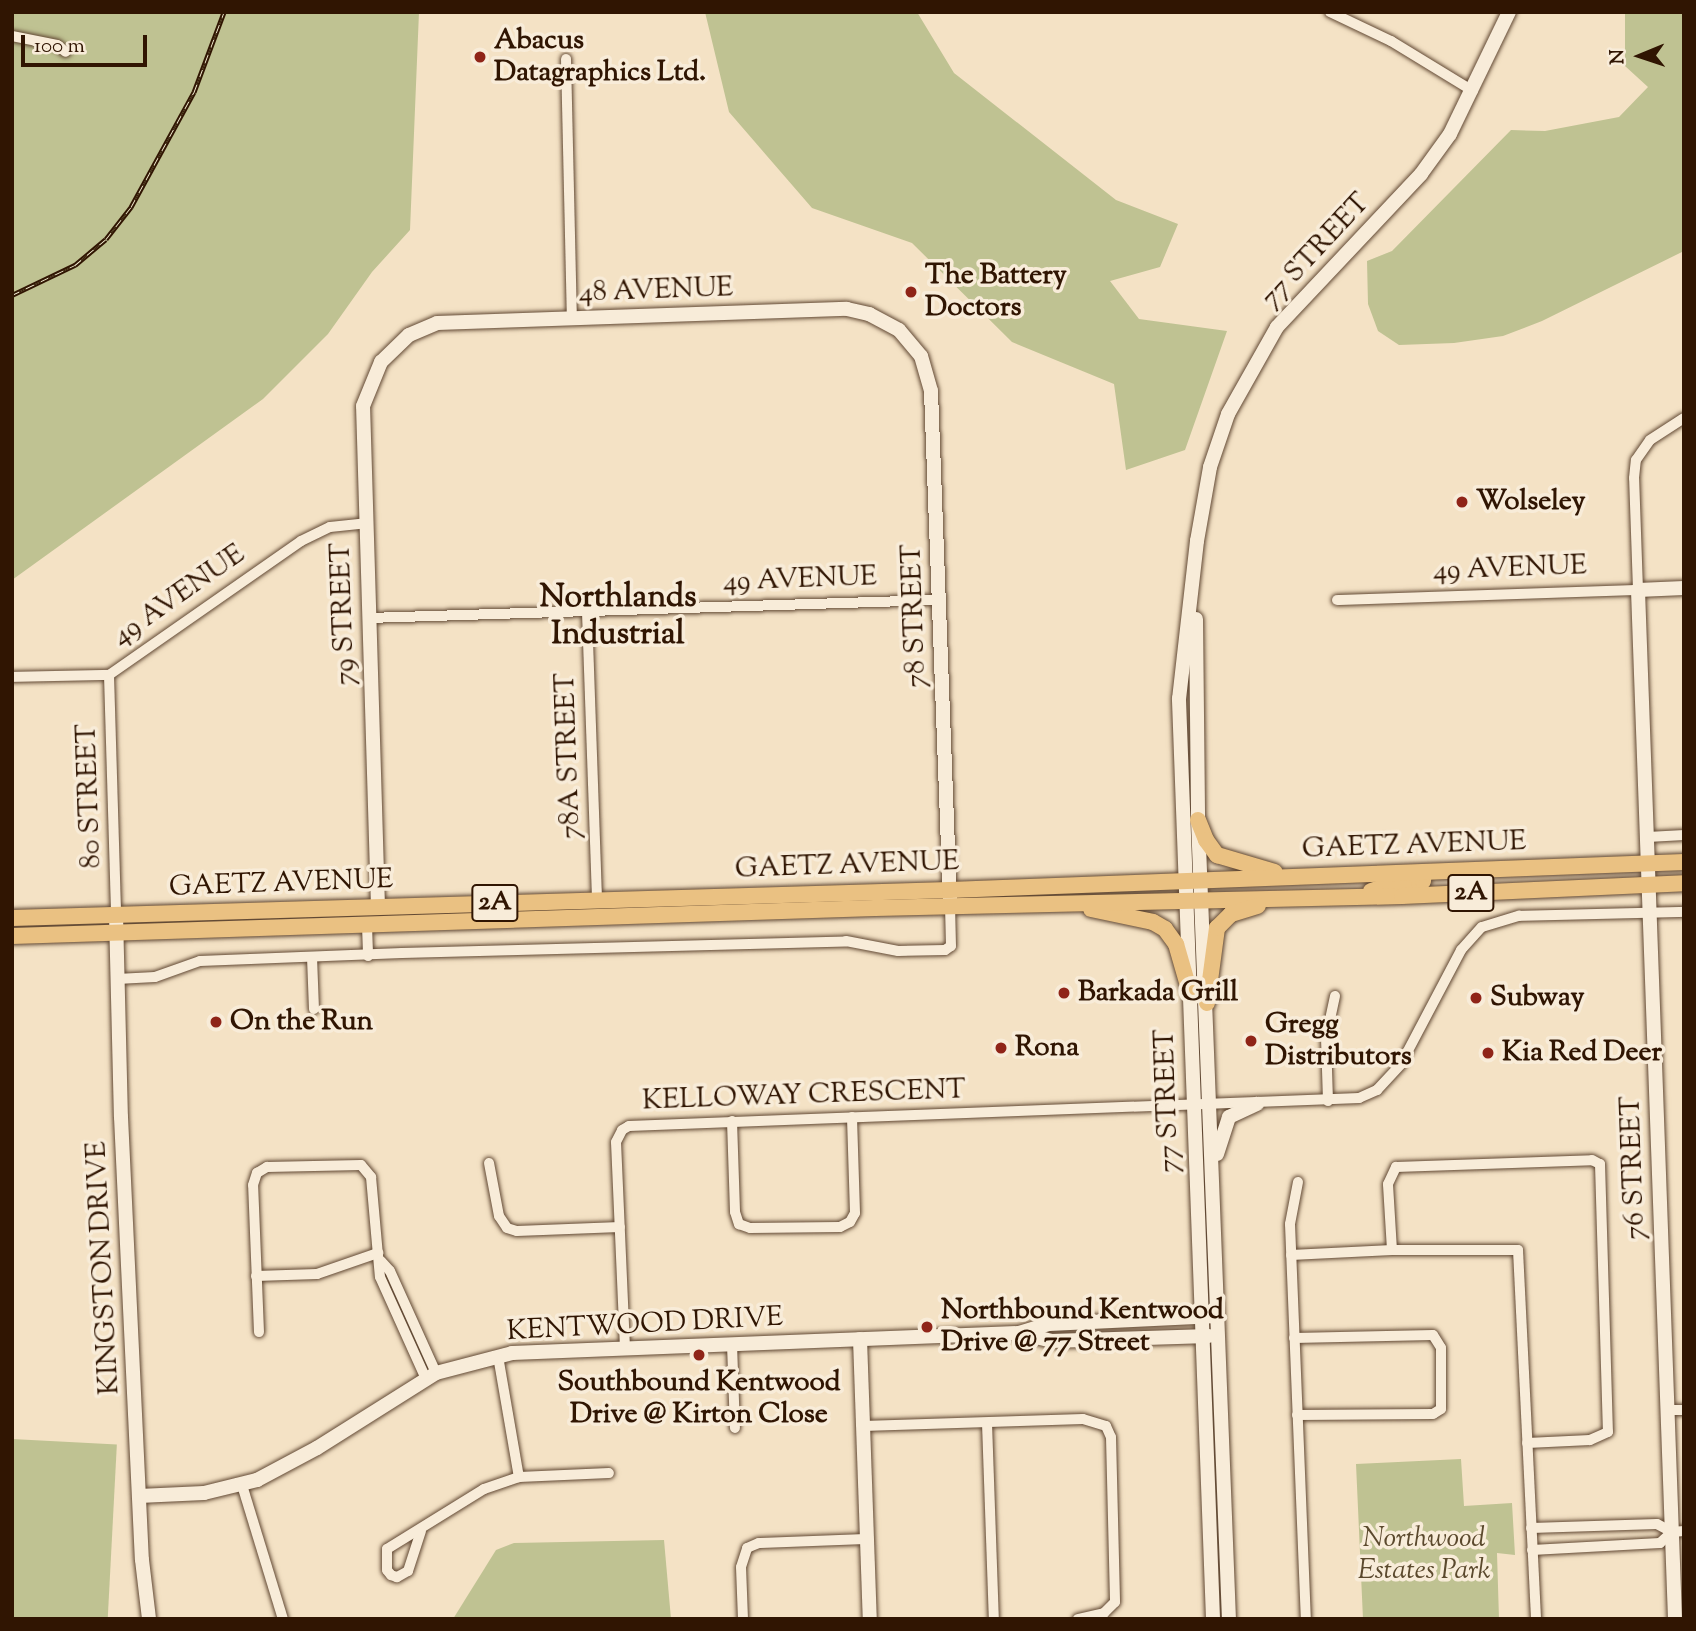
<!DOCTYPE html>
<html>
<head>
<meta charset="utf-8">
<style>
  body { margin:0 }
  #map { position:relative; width:1696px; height:1631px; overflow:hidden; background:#f4e2c5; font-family:"Sorts Mill Goudy",serif }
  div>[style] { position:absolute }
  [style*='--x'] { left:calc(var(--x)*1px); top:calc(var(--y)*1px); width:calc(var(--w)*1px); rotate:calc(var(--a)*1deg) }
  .green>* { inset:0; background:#bfc292; transform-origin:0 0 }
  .roads { filter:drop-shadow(0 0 2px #614833) drop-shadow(0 0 2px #614833) }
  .street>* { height:10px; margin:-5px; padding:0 5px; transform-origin:5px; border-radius:5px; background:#f8ecd9 }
  .secondary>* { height:14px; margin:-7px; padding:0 7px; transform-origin:7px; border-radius:7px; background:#f8ecd9 }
  .primary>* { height:16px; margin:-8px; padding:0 8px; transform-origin:8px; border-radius:8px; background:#eac182 }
  .rail>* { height:5px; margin-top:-2.5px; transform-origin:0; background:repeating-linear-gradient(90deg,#f8ecd9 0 8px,#301502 0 16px); box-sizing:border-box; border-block:2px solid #301502 }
  .dots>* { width:19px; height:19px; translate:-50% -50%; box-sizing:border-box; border:4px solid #f8ecd9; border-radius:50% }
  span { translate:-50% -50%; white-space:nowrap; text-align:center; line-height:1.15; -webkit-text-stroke:7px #f8ecd9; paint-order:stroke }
  .shield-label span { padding:2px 5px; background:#f8ecd9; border:2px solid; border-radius:5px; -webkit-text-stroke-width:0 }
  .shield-label { font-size:26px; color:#301502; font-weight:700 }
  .poi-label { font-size:28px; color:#301502; font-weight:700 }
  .left { translate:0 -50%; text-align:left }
  .street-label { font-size:28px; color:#301502 }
  .park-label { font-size:28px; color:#5b492d; font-style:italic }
  .quarter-label { font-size:32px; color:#301502; font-weight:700 }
  .frame { position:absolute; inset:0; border:14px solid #301502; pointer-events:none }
  .north { position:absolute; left:1605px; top:21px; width:70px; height:70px; -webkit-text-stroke:5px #f8ecd9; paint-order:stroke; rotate:268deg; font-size:19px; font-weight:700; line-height:28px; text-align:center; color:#301502 }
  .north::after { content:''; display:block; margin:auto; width:24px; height:32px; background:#301502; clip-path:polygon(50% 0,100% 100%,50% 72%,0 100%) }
  .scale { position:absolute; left:21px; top:35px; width:126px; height:32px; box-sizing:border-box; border:4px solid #301502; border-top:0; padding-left:9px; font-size:21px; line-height:24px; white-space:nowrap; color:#301502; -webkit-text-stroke:5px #f8ecd9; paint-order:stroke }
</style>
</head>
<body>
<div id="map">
  <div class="green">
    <i style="clip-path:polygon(12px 12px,419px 12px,410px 230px,372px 272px,328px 334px,263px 399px,12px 580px)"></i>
    <i style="clip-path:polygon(705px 12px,917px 12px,954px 73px,1116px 200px,1178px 224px,1160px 267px,1110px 281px,1139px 319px,1227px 331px,1185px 450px,1126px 470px,1114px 384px,1012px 342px,912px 243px,812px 208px,729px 112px)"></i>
    <i style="clip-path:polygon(1625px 12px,1684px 12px,1684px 251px,1542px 321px,1503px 336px,1454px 343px,1399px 345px,1378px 331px,1368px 304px,1367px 261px,1392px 251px,1511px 130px,1545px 131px,1619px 117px,1648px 87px,1625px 66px)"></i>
    <i style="left:12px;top:1439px;width:105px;height:180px;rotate:3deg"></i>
    <i style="clip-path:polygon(1461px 1459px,1464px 1506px,1512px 1503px,1515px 1555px,1497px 1553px,1499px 1619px,1363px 1619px,1356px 1464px)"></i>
    <i style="clip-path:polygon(664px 1540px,671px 1619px,453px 1619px,496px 1550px,514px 1543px)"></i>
  </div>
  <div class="roads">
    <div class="street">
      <i style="--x:1330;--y:12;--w:68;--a:25.4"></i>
      <i style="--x:1391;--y:41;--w:96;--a:31.4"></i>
      <i style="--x:12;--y:36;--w:46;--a:11.3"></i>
      <i style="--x:57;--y:45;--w:11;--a:38"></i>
      <i style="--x:566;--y:59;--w:259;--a:88.7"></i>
      <i style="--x:1337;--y:600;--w:301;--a:-1.9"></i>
      <i style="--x:1638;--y:590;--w:112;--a:-92"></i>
      <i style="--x:1634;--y:478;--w:18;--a:-84"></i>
      <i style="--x:1636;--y:460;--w:24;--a:-55"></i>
      <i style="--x:1650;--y:440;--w:40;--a:-32.9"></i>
      <i style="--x:587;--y:612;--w:287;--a:88"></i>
      <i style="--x:368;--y:618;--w:571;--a:-1.81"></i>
      <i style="--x:109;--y:675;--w:240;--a:88.3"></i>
      <i style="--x:12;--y:677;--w:97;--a:-1.2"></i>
      <i style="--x:109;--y:675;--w:234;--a:-34.9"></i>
      <i style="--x:301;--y:541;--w:32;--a:-26"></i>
      <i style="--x:330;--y:527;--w:36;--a:-6"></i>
      <i style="--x:1648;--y:837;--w:36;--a:-3"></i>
      <i style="--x:367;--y:925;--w:31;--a:88"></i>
      <i style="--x:312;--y:957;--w:52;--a:87.8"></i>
      <i style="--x:117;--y:979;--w:38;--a:-3"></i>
      <i style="--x:155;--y:977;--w:48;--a:-19.6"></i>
      <i style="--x:200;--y:961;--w:202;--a:-2.3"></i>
      <i style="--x:402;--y:953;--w:444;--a:-1.5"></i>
      <i style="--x:846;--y:941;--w:53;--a:10.9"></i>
      <i style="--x:898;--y:951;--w:47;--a:-1.2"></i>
      <i style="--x:945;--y:950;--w:7;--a:-34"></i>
      <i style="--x:951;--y:946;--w:40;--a:-91.4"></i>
      <i style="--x:1328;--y:1101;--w:63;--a:-91.8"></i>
      <i style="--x:1326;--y:1038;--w:43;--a:-77.9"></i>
      <i style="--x:732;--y:1121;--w:91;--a:88.1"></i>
      <i style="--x:735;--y:1212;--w:13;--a:72"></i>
      <i style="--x:739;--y:1224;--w:12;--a:20"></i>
      <i style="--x:750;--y:1228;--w:90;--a:-0.6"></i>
      <i style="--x:840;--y:1227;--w:11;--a:-27"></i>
      <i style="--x:850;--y:1222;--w:10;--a:-61"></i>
      <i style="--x:855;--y:1213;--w:96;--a:-91.8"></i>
      <i style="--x:489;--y:1163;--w:54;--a:79.3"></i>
      <i style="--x:499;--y:1216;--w:14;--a:56"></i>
      <i style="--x:507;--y:1228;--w:10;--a:17"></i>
      <i style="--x:517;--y:1231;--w:103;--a:-2.2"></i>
      <i style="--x:1298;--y:1182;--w:43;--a:100.8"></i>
      <i style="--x:1290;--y:1224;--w:395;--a:87.7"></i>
      <i style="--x:1392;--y:1250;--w:66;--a:-93.5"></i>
      <i style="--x:1388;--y:1184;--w:19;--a:-65"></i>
      <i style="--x:1396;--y:1167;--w:196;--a:-2"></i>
      <i style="--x:1592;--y:1160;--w:9;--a:27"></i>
      <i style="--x:1600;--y:1164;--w:268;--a:88.3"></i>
      <i style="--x:1608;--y:1432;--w:20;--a:156"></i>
      <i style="--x:1590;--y:1440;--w:63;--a:177.3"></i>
      <i style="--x:1291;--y:1255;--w:101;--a:-2.8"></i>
      <i style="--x:1392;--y:1250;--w:126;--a:0"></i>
      <i style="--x:1518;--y:1250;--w:369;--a:87.2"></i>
      <i style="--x:381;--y:1261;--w:13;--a:48"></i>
      <i style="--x:390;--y:1271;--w:112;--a:65.7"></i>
      <i style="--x:256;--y:1276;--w:61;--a:-1.9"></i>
      <i style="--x:317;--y:1274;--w:65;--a:-19"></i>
      <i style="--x:259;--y:1332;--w:147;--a:-92.3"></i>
      <i style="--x:253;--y:1185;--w:13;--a:-72"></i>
      <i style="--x:257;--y:1173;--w:12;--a:-31"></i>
      <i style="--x:267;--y:1167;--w:94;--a:-1.2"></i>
      <i style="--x:361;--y:1165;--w:16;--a:50"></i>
      <i style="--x:371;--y:1177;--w:100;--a:84.9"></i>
      <i style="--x:380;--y:1277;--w:112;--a:65.7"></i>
      <i style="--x:1294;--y:1338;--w:139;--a:-1.2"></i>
      <i style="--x:1433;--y:1335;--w:15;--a:58"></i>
      <i style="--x:1441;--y:1348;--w:61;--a:90"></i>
      <i style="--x:1441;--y:1409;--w:9;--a:148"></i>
      <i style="--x:1433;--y:1414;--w:136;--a:179.6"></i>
      <i style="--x:732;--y:1344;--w:84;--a:88"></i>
      <i style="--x:625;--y:1348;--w:206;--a:-92.5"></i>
      <i style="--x:616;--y:1142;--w:13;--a:-63"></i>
      <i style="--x:622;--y:1130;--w:8;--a:-30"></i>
      <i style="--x:629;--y:1126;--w:731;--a:-2.2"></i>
      <i style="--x:1359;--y:1098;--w:20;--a:-24"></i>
      <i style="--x:1377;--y:1090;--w:35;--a:-47"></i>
      <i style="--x:1401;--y:1064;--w:129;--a:-62.2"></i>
      <i style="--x:1461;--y:950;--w:31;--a:-48"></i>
      <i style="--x:1482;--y:927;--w:39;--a:-17"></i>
      <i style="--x:1519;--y:916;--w:165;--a:-1.4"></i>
      <i style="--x:498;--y:1356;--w:123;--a:80.2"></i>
      <i style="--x:1667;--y:1410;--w:17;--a:0"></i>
      <i style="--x:987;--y:1423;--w:196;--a:88"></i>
      <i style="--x:863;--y:1426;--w:220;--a:-1.8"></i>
      <i style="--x:1083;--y:1419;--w:24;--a:17"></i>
      <i style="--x:1106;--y:1426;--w:12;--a:66"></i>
      <i style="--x:1111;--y:1437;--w:165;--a:88.6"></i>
      <i style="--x:1115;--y:1602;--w:16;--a:135"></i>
      <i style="--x:1104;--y:1613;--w:27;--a:167"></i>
      <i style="--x:242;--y:1485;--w:140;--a:73"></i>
      <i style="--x:1531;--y:1528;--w:126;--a:-1.8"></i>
      <i style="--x:1657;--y:1524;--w:17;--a:28"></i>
      <i style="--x:421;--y:1531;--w:42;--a:108"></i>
      <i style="--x:408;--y:1571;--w:13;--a:151"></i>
      <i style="--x:397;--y:1577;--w:6;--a:-162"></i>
      <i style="--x:391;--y:1575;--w:6;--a:-129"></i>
      <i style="--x:387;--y:1570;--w:21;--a:-90"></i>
      <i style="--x:387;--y:1549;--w:114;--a:-31.7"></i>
      <i style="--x:484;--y:1489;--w:37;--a:-19"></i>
      <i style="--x:519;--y:1477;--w:90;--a:-2.5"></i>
      <i style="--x:1672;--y:1532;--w:12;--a:-5"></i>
      <i style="--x:1532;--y:1550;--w:128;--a:-3.1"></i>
      <i style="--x:1660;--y:1543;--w:16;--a:-43"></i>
      <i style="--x:743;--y:1619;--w:52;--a:-92.2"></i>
      <i style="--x:741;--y:1567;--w:20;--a:-72"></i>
      <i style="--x:747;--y:1548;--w:13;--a:-23"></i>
      <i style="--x:759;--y:1543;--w:108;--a:-2.1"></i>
    </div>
    <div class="secondary">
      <i style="--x:1196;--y:619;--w:201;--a:89.4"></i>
      <i style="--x:1198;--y:820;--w:800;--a:87.78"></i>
      <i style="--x:378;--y:907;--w:501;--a:-91.71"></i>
      <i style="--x:363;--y:406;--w:48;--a:-67.8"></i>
      <i style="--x:381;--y:362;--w:39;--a:-44"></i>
      <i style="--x:409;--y:335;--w:30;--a:-23"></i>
      <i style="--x:437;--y:323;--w:410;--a:-2"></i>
      <i style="--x:847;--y:309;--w:23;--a:13"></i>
      <i style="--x:869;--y:314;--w:34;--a:28"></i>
      <i style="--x:899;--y:330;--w:34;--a:50"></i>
      <i style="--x:921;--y:356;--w:36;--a:74"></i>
      <i style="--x:931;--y:391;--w:510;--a:87.87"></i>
      <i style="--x:116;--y:915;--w:202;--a:88.6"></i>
      <i style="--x:121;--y:1117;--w:443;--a:87.3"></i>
      <i style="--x:142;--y:1560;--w:59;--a:83.2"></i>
      <i style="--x:1217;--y:1154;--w:39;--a:-72"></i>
      <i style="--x:1229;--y:1117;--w:31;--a:-25"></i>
      <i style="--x:1020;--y:1333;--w:32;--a:14"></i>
      <i style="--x:1051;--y:1341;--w:158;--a:-1.8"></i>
      <i style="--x:860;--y:1339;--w:280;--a:88"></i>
      <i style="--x:139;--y:1496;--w:65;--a:-2.6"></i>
      <i style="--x:204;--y:1493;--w:55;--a:-13.8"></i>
      <i style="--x:257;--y:1480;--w:68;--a:-28.1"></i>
      <i style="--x:317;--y:1448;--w:141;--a:-32.2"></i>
      <i style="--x:436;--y:1373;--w:79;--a:-14.7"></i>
      <i style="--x:512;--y:1353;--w:507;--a:-2.26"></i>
      <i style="--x:1019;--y:1333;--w:31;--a:-17"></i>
      <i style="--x:1049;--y:1324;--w:168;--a:-2.7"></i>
      <i style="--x:1213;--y:1619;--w:921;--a:-92.12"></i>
      <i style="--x:1179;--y:699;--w:159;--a:-83.5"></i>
      <i style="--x:1197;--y:541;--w:75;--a:-80"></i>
      <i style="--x:1210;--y:467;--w:56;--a:-71.2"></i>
      <i style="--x:1228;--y:414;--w:100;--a:-60.6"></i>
      <i style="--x:1277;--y:327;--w:210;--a:-46.7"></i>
      <i style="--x:1421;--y:174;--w:49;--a:-54.1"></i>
      <i style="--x:1450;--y:134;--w:136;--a:-64.2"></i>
      <i style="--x:1675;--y:1619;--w:1030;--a:-92.06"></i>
      <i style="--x:1638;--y:590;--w:46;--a:-2.5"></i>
    </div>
    <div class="primary">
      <i style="--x:1198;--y:820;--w:22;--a:68"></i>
      <i style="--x:1206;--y:840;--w:19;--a:54"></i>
      <i style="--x:1217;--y:855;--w:60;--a:16.3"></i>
      <i style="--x:1371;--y:891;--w:20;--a:-18"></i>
      <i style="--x:1390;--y:885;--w:29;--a:-4"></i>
      <i style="--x:1419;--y:883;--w:4;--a:-27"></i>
      <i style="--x:1423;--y:881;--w:9;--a:-84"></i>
      <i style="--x:1091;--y:909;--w:63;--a:11.8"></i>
      <i style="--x:1153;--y:922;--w:14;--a:30"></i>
      <i style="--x:1165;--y:929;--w:19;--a:54"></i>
      <i style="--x:1176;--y:944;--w:47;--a:73.9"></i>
      <i style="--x:12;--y:918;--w:938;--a:-1.71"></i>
      <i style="--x:950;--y:890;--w:735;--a:-2.18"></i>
      <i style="--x:12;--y:936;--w:863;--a:-1.86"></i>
      <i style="--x:875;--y:908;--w:527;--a:-1.3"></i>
      <i style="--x:1402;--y:896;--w:282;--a:-2.6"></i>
      <i style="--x:1207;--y:1003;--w:76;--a:-82.4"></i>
      <i style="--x:1217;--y:928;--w:20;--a:-45"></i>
      <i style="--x:1231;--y:914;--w:28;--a:-17"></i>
    </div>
  </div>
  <div class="rail">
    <i style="--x:12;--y:295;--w:70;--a:-25.5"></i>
    <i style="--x:75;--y:265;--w:40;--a:-40"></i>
    <i style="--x:106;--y:239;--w:41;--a:-52"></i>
    <i style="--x:131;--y:207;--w:131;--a:-61.3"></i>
    <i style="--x:194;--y:92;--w:85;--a:-69.4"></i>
  </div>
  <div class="dots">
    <i style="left:480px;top:57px;background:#8f2418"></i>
    <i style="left:911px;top:292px;background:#8f2418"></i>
    <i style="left:1462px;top:502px;background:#8f2418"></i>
    <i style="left:1064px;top:993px;background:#8f2418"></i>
    <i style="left:1476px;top:998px;background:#8f2418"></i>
    <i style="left:216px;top:1022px;background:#8f2418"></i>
    <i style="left:1251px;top:1041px;background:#8f2418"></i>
    <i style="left:1001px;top:1048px;background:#8f2418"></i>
    <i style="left:1488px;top:1053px;background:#8f2418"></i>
    <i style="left:927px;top:1327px;background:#8f2418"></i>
    <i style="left:699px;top:1355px;background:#8f2418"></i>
  </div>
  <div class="shield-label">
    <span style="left:1471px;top:893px">2A</span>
    <span style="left:495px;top:903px">2A</span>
  </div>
  <div class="poi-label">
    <span class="left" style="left:494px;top:57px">Abacus<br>Datagraphics Ltd.</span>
    <span class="left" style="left:925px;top:292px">The Battery<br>Doctors</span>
    <span class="left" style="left:1476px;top:502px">Wolseley</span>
    <span class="left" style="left:1078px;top:993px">Barkada Grill</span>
    <span class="left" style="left:1490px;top:998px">Subway</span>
    <span class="left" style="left:230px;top:1022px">On the Run</span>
    <span class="left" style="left:1265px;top:1041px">Gregg<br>Distributors</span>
    <span class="left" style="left:1015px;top:1048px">Rona</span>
    <span class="left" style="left:1502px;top:1053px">Kia Red Deer</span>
    <span class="left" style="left:941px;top:1327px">Northbound Kentwood<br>Drive @ 77 Street</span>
    <span style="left:699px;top:1399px">Southbound Kentwood<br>Drive @ Kirton Close</span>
  </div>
  <div class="street-label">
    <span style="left:1316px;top:251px;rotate:-47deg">77 STREET</span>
    <span style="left:656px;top:291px;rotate:-2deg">48 AVENUE</span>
    <span style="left:1510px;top:569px;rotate:-2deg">49 AVENUE</span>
    <span style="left:800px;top:580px;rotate:-2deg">49 AVENUE</span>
    <span style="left:179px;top:596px;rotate:-35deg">49 AVENUE</span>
    <span style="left:344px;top:614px;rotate:-92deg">79 STREET</span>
    <span style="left:915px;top:616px;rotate:-92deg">78 STREET</span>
    <span style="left:569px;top:756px;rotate:-92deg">78A STREET</span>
    <span style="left:90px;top:796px;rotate:-92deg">80 STREET</span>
    <span style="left:1414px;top:846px;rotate:-2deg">GAETZ AVENUE</span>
    <span style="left:847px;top:866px;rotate:-2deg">GAETZ AVENUE</span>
    <span style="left:281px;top:884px;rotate:-2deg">GAETZ AVENUE</span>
    <span style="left:804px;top:1096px;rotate:-2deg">KELLOWAY CRESCENT</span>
    <span style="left:1168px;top:1101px;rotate:-92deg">77 STREET</span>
    <span style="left:1634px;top:1168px;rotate:-92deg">76 STREET</span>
    <span style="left:104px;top:1268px;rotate:-93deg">KINGSTON DRIVE</span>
    <span style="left:645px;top:1325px;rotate:-3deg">KENTWOOD DRIVE</span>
  </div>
  <div class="park-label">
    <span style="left:1424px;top:1555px">Northwood<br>Estates Park</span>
  </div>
  <div class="quarter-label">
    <span style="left:618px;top:617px">Northlands<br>Industrial</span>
  </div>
  <div class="frame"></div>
  <div class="north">N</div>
  <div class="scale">100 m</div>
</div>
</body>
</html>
